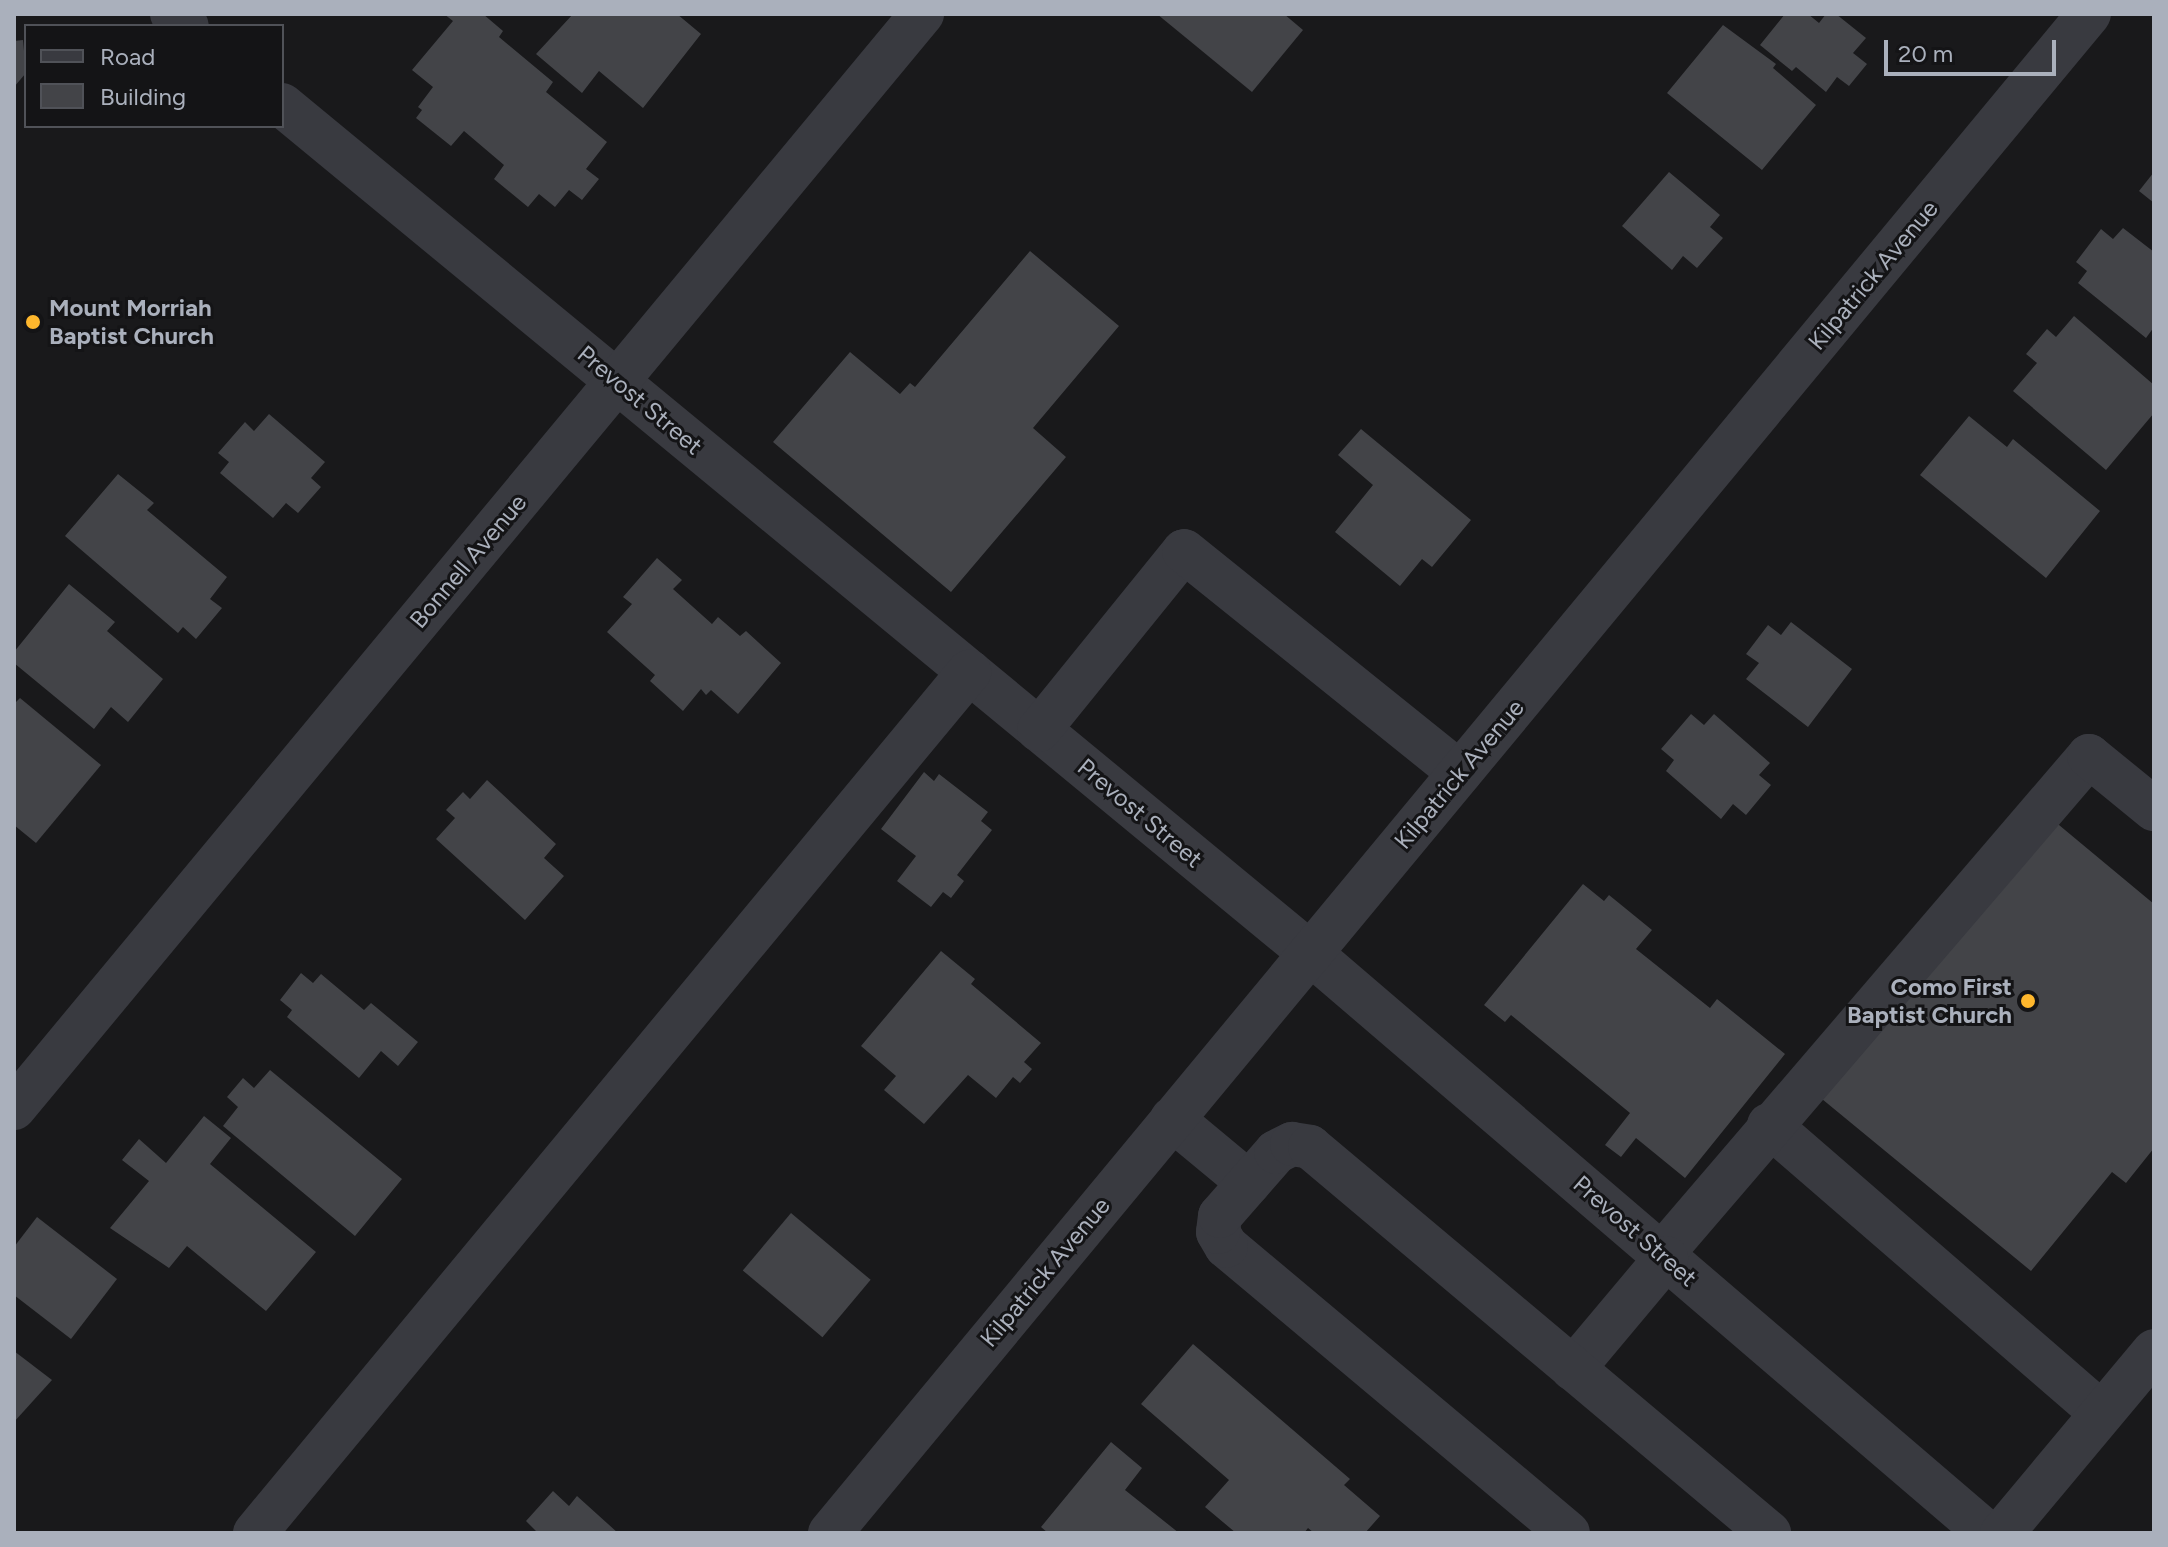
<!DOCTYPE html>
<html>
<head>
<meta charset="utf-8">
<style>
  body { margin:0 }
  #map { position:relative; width:2168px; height:1547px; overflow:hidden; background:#19191b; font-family:Figtree,sans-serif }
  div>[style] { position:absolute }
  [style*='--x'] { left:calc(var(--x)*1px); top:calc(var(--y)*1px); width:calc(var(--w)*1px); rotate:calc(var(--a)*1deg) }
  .building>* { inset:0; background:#434448; transform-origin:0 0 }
  .minor>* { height:44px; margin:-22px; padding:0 22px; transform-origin:22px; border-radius:22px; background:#393a40 }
  .dots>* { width:22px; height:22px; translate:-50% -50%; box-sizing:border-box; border:4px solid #141416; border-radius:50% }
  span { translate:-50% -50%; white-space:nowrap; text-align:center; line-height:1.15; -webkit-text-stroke:6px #141416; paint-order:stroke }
  .street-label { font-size:24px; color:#aab0bc }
  .poi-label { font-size:24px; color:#aab0bc; font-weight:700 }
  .left { translate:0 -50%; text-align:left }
  .right { translate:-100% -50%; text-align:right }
  .frame { position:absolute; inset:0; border:16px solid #aab0bc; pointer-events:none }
  .legend { position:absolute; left:24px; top:24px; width:260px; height:104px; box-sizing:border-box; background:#141416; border:2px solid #505258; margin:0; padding:10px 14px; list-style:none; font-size:24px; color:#aab0bc }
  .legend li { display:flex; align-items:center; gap:16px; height:40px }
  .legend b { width:40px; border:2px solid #505258 }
  .scale { position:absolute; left:1884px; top:40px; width:172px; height:36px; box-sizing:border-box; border:4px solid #aab0bc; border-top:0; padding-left:10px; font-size:24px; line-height:28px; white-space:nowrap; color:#aab0bc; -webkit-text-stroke:6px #141416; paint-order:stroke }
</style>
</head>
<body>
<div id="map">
  <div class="building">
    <i style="clip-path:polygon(444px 14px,483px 14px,503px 31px,499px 37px,553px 82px,546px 92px,607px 142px,586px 169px,599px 179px,582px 200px,569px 190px,555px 207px,539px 194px,528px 207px,494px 179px,504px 165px,464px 131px,451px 146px,416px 118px,422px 110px,418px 107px,433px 87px,412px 70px,453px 21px)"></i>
    <i style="clip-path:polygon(573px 14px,677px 14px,701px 34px,643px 108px,599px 71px,582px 93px,536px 54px)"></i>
    <i style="clip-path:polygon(1157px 14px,1284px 14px,1303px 30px,1252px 92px)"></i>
    <i style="clip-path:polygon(1785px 14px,1808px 14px,1819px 23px,1826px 14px,1836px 14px,1866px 38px,1853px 53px,1867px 64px,1849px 86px,1837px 77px,1826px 92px,1796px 67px,1792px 71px,1760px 45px)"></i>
    <i style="clip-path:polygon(1723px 25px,1776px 64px,1773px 68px,1816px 105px,1762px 170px,1667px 93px)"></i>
    <i style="clip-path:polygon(23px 40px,26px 73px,14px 87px,14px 41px)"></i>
    <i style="clip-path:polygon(1669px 172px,1720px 215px,1710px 227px,1723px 238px,1697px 268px,1683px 256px,1672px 270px,1622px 226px)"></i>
    <i style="clip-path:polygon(2154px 172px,2154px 203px,2139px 191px)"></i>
    <i style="clip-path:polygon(2123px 228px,2154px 252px,2154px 327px,2146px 338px,2078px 283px,2087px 271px,2076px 262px,2101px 229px,2113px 239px)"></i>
    <i style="clip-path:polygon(1030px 251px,1119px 326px,1033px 428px,1066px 457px,951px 592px,773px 442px,850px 352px,900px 394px,910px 383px,915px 387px)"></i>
    <i style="clip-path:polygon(2074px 316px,2154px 385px,2154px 413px,2106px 470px,2013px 391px,2037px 363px,2026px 354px,2047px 329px,2056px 337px)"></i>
    <i style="clip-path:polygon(269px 414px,325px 462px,311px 478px,321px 487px,298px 513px,286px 503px,273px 518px,220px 473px,229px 462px,218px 453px,245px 422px,254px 431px)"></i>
    <i style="clip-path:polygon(1969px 416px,2007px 447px,2013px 439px,2100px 511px,2046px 578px,1920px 475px)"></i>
    <i style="clip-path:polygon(1361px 429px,1471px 520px,1432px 567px,1422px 559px,1400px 586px,1335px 532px,1373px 485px,1338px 455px)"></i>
    <i style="clip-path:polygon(118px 474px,154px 503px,147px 510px,227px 577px,210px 599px,222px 608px,196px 639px,183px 627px,178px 633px,65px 536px)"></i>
    <i style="clip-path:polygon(657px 558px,682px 580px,673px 589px,712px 624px,718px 617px,740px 636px,746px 631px,781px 663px,738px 714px,711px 690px,706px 695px,701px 689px,683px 711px,650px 681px,655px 675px,607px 632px,632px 604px,623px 597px)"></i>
    <i style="clip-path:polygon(69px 584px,115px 622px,107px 631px,163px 679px,128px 722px,111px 707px,94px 729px,14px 663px,14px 652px)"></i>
    <i style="clip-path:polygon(1791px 622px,1852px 669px,1808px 727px,1746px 679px,1759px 663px,1746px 654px,1768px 625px,1781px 635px)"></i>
    <i style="clip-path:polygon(20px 698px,101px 765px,36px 843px,14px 825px,14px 704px)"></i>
    <i style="clip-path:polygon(1691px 714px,1704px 725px,1714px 714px,1770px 763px,1759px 775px,1771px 785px,1746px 815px,1733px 804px,1721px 819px,1666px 771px,1674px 760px,1661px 749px)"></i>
    <i style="clip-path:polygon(924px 772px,934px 781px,939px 774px,988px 812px,981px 821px,992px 830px,957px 875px,964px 881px,951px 898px,943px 892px,931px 907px,897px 881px,916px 856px,881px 829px)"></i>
    <i style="clip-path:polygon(487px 780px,556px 844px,544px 858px,564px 876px,525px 920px,436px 839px,455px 818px,446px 810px,463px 792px,470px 799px)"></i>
    <i style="clip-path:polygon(2053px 820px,2154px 904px,2154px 1148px,2126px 1183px,2112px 1172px,2031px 1271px,1822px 1099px)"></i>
    <i style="clip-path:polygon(1583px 884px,1604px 901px,1609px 895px,1652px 930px,1636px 949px,1710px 1008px,1717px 999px,1785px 1054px,1685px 1178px,1636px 1138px,1621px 1157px,1605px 1145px,1630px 1113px,1511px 1015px,1505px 1022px,1484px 1005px)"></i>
    <i style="clip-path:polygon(941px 951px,975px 979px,971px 984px,1041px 1043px,1024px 1062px,1032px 1069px,1020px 1083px,1013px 1077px,996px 1098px,968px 1075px,924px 1124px,884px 1090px,896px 1076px,861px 1046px)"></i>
    <i style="clip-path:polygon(301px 973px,313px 983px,321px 974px,364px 1010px,371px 1003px,418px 1042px,398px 1066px,381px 1051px,359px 1078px,287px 1017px,292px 1010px,280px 1000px)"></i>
    <i style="clip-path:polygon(270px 1070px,402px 1179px,355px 1236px,223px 1126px,238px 1107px,227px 1097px,243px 1078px,254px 1088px)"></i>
    <i style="clip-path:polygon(204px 1116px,231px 1138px,210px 1164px,316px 1252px,266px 1311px,187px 1246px,169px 1268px,110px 1228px,149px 1181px,122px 1160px,139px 1139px,166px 1163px)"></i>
    <i style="left:791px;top:1213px;width:104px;height:75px;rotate:40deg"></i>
    <i style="clip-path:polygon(37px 1217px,117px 1279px,71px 1339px,14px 1295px,14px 1247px)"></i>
    <i style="clip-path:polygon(1193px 1344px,1350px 1479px,1344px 1485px,1380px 1516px,1365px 1533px,1314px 1533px,1308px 1528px,1304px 1533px,1236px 1533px,1205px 1507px,1229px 1480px,1141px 1404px)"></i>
    <i style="clip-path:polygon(14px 1351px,52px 1380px,14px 1422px)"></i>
    <i style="clip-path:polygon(1111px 1442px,1142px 1468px,1125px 1490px,1179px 1533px,1048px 1533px,1041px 1527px)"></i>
    <i style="clip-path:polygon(553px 1491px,569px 1506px,577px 1496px,618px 1533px,538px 1533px,526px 1521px)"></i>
  </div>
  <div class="minor">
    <i style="--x:172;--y:14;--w:19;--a:39"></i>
    <i style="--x:282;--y:105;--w:1333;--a:39.52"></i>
    <i style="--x:1310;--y:953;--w:891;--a:40.59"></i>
    <i style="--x:1039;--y:730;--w:230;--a:-51"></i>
    <i style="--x:1184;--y:551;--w:354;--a:38.8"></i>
    <i style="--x:14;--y:1108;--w:1422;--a:-50.31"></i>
    <i style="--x:1172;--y:1119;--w:100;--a:39.7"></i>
    <i style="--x:1769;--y:1125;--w:440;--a:40.9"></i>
    <i style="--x:1662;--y:1254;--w:656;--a:-49.39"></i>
    <i style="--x:2089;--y:756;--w:84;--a:39.2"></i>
    <i style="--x:1573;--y:1369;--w:145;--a:-50"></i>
    <i style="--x:255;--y:1533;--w:1119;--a:-50.33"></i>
    <i style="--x:830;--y:1533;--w:1973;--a:-50.35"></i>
    <i style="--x:1568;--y:1533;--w:446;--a:-140"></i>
    <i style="--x:1226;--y:1246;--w:16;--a:-120"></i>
    <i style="--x:1218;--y:1232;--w:16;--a:-83"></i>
    <i style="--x:1220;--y:1216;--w:85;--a:-48.8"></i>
    <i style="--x:1276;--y:1152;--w:18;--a:-27"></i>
    <i style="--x:1292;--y:1144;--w:18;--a:9"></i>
    <i style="--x:1310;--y:1147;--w:600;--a:40.06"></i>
    <i style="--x:2002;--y:1533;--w:237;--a:-50.1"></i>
  </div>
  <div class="dots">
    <i style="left:33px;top:322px;background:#feb72d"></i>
    <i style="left:2028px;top:1001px;background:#feb72d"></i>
  </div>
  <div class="street-label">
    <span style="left:1873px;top:275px;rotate:-50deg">Kilpatrick Avenue</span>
    <span style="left:640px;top:400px;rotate:40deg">Prevost Street</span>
    <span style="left:468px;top:561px;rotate:-50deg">Bonnell Avenue</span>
    <span style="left:1459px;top:774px;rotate:-50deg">Kilpatrick Avenue</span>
    <span style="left:1140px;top:813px;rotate:40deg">Prevost Street</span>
    <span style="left:1635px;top:1231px;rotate:41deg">Prevost Street</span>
    <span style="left:1045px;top:1272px;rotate:-50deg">Kilpatrick Avenue</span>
  </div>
  <div class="poi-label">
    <span class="left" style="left:49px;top:322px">Mount Morriah<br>Baptist Church</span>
    <span class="right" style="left:2012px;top:1001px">Como First<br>Baptist Church</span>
  </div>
  <div class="frame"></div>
  <ul class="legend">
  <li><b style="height:10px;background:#393a40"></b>Road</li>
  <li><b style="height:22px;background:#434448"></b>Building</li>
  </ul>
  <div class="scale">20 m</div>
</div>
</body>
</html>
